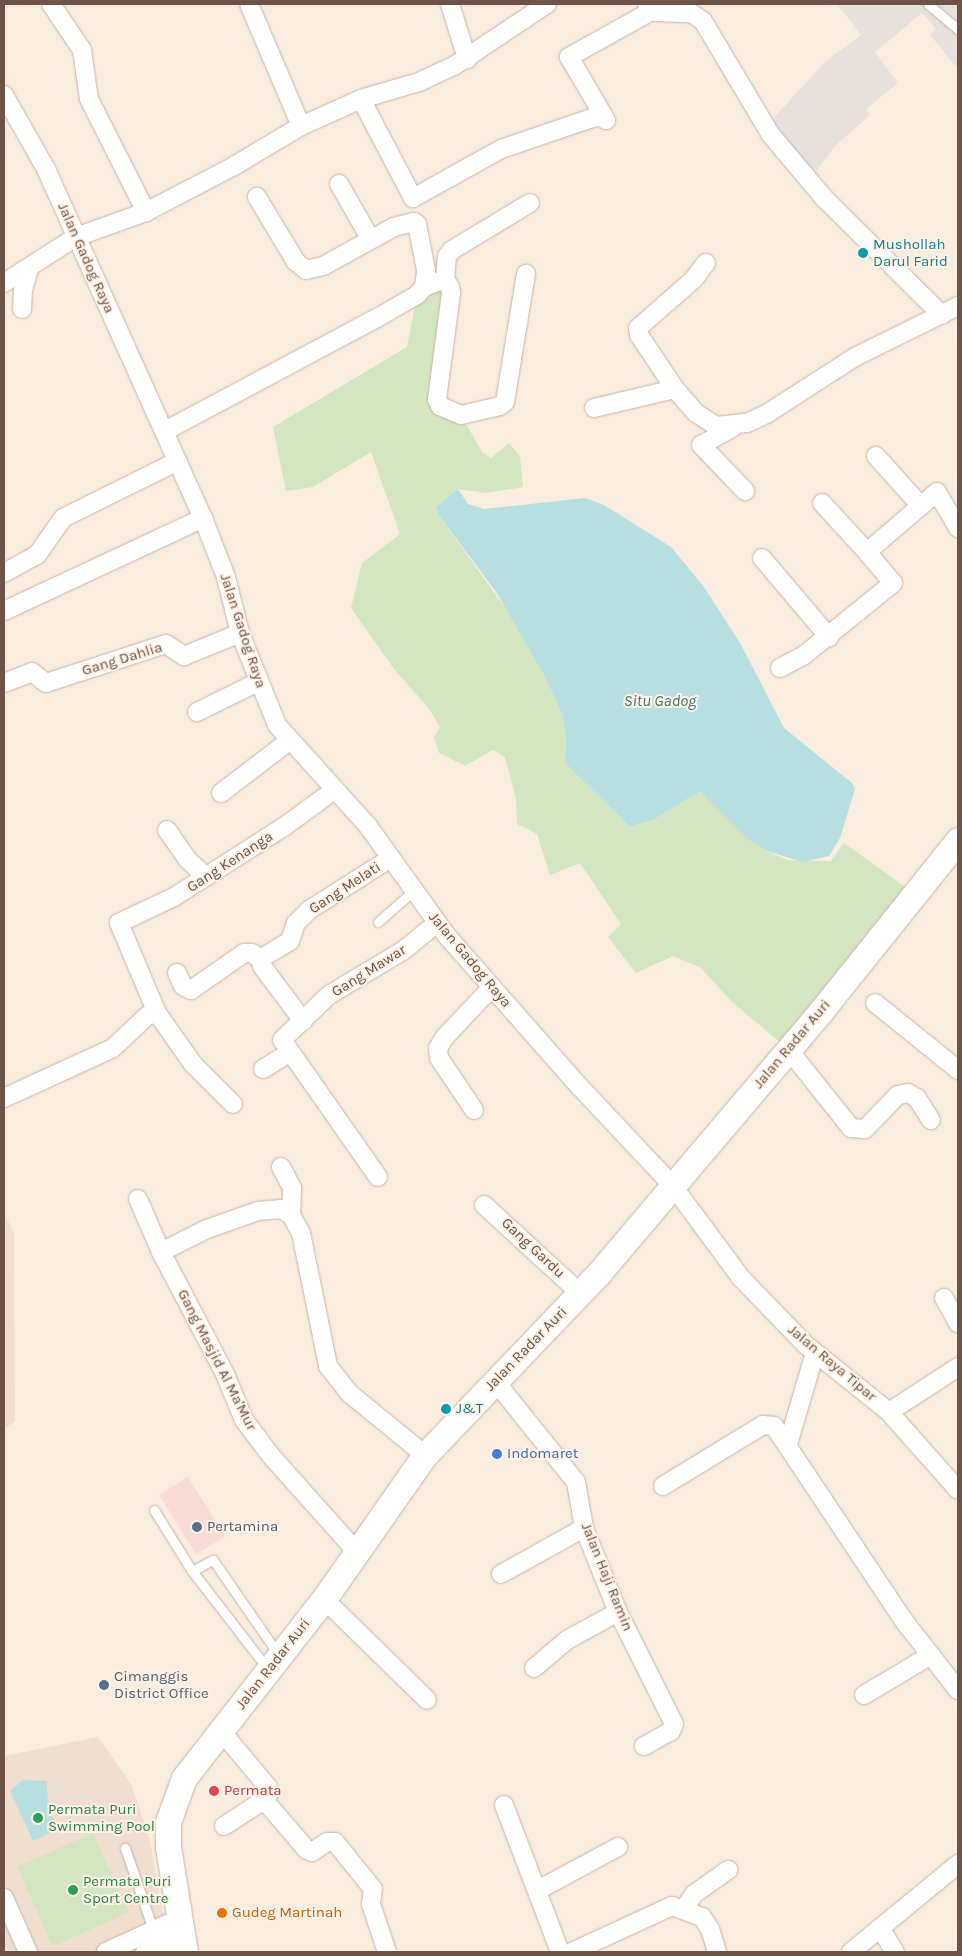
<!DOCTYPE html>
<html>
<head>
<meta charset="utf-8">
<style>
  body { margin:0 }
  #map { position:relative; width:962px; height:1956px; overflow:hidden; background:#f9ede0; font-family:Karla,sans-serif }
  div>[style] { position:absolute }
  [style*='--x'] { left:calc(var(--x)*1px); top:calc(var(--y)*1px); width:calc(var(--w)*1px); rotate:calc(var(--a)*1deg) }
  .residential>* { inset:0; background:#f0ded0 }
  .commercial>* { inset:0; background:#f9dbd5; transform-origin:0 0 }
  .industrial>* { inset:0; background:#e8e0dc }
  .green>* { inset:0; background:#d4e5c1; transform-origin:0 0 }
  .water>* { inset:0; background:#b7dfe0 }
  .roads { filter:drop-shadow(0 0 1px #c8b4a9) drop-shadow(0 0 1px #c8b4a9) }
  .lane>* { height:9px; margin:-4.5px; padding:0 4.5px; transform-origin:4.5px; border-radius:4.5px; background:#fff }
  .street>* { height:18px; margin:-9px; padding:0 9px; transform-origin:9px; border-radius:9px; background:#fff }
  .secondary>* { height:25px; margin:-12.5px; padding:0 12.5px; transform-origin:12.5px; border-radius:12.5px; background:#fff }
  .dots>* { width:14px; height:14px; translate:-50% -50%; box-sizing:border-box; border:2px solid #fdf1e6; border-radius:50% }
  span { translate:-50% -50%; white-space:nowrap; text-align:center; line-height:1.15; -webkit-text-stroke:4px #fdf1e6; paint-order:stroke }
  .culture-label { font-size:15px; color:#0d838f }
  .left { translate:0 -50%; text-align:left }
  .street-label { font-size:15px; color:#6e534a }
  .shop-label { font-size:15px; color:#366cbe }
  .service-label { font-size:15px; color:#4e5e75 }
  .health-label { font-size:15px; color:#be3a42 }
  .leisure-label { font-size:15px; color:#27864d }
  .food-label { font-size:15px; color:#c56008 }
  .water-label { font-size:16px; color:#437779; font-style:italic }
  .frame { position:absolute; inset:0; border:5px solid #6e534a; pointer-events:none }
</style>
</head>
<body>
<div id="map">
  <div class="residential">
    <i style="clip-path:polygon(4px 1213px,14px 1233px,15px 1421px,4px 1429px)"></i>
    <i style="clip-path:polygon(98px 1737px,131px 1784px,149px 1836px,170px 1952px,4px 1952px,4px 1756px)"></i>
  </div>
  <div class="commercial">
    <i style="left:188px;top:1477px;width:70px;height:34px;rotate:58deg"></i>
  </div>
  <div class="industrial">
    <i style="clip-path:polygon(837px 4px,958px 4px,958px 69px,930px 35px,936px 29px,922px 13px,875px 52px,898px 83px,866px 109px,870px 115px,835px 146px,814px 174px,768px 124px,826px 61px,861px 35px)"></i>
  </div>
  <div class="green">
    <i style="clip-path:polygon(445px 279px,437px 399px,461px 415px,482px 452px,491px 458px,509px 443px,520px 456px,523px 487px,486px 493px,458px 489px,436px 507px,438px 514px,520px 629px,543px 673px,562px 714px,566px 736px,565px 763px,630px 827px,655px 819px,700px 791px,767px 851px,787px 860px,831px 861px,844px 843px,915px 894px,788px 1049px,732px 1002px,701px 968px,673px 956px,636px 973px,608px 937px,621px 924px,580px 863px,550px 875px,537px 834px,517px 824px,516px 799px,505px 757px,493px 750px,465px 766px,439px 753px,434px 737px,440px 727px,430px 710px,394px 669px,351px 608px,362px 563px,400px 534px,371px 452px,313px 487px,286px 491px,273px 427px,407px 347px,417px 295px)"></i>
    <i style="left:93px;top:1833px;width:87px;height:83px;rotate:66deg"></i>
  </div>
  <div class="water">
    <i style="clip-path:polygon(458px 489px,468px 504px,484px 509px,585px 498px,604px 505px,671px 547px,704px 587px,740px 643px,784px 728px,852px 783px,855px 789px,840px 838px,829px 856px,803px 862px,767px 851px,749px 840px,700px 791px,655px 819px,630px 827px,565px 763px,566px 736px,562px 714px,543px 673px,496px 592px,438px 514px,436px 507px)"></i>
    <i style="clip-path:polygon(23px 1780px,46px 1781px,49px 1807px,58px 1829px,33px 1841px,10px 1791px)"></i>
  </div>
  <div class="roads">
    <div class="lane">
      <i style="--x:928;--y:4;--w:39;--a:40"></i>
      <i style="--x:378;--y:922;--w:47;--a:-41.5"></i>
      <i style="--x:154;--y:1510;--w:72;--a:58.1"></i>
      <i style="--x:192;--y:1571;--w:123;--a:52.3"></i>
      <i style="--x:192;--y:1571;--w:24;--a:-28"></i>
      <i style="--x:213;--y:1560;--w:114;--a:55.3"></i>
      <i style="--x:125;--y:1848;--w:87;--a:71.1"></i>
    </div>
    <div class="street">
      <i style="--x:51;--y:4;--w:55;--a:56"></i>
      <i style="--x:82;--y:50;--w:49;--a:81.9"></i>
      <i style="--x:89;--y:99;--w:127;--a:63.2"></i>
      <i style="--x:249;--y:4;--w:133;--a:66.9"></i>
      <i style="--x:450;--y:4;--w:58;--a:72.8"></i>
      <i style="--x:647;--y:4;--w:12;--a:42"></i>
      <i style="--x:656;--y:12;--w:35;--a:2"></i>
      <i style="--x:691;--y:13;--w:14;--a:34"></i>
      <i style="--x:703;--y:21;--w:133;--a:59.2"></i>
      <i style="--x:771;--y:135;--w:82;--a:49.9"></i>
      <i style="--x:824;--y:198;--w:166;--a:44.8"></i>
      <i style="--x:4;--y:95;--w:85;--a:60.4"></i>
      <i style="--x:46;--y:169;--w:383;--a:65.8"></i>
      <i style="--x:203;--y:518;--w:63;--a:68.7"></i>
      <i style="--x:226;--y:577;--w:58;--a:76"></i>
      <i style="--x:240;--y:633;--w:99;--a:68.1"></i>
      <i style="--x:277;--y:725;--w:136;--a:48"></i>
      <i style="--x:368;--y:826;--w:135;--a:54.3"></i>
      <i style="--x:447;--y:936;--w:200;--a:48.7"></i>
      <i style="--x:579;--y:1086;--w:137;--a:46.8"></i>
      <i style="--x:673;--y:1186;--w:114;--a:53.5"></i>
      <i style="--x:741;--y:1278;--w:95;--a:45.9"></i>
      <i style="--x:807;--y:1346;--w:105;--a:38.8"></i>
      <i style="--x:889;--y:1412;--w:104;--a:48.5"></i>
      <i style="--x:361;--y:99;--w:112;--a:62.3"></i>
      <i style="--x:413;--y:198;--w:101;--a:-29.1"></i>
      <i style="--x:501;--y:149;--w:102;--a:-18.8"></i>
      <i style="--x:598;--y:116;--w:9;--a:27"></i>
      <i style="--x:606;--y:120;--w:73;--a:-120.4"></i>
      <i style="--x:569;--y:57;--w:96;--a:-29.2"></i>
      <i style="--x:339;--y:184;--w:62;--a:60.1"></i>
      <i style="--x:706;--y:263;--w:20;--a:127"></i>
      <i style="--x:694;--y:279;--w:74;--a:138.8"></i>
      <i style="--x:638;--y:328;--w:7;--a:82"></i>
      <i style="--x:639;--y:335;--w:65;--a:56.3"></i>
      <i style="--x:675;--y:389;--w:32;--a:49"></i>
      <i style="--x:696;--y:413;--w:24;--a:33"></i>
      <i style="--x:716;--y:426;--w:31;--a:-6"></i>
      <i style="--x:747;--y:423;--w:23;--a:-25"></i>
      <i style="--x:768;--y:413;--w:103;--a:-32.8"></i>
      <i style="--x:855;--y:357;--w:115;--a:-26.3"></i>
      <i style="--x:445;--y:279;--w:23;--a:-85"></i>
      <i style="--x:447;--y:256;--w:8;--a:-50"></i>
      <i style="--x:452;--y:250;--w:91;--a:-31.1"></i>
      <i style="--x:4;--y:283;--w:85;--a:-32.6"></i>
      <i style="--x:76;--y:237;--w:74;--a:-19.7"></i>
      <i style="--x:146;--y:212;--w:99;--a:-27.6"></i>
      <i style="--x:234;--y:166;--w:78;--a:-30.8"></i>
      <i style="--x:301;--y:126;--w:66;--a:-24.2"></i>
      <i style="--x:361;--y:99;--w:60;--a:-16.3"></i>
      <i style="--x:419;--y:82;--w:38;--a:-25"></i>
      <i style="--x:454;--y:66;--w:112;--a:-33.7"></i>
      <i style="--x:424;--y:287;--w:22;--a:-21"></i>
      <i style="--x:445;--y:279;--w:9;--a:58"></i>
      <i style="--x:450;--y:287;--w:6;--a:81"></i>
      <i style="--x:451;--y:293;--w:107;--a:97.5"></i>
      <i style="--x:437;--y:399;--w:8;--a:67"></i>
      <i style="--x:440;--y:406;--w:23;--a:23"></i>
      <i style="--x:461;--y:415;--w:40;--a:-13"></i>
      <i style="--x:500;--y:406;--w:6;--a:-39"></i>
      <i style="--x:505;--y:402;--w:130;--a:-80.7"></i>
      <i style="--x:22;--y:309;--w:19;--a:-87"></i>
      <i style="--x:23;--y:290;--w:22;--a:-74"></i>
      <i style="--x:594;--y:408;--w:83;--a:-13.2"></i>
      <i style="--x:732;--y:428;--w:35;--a:151"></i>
      <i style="--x:701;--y:445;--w:64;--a:46.3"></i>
      <i style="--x:165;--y:431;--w:240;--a:-28.1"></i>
      <i style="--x:377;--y:318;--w:46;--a:-29.9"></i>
      <i style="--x:417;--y:295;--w:11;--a:-49"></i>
      <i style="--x:424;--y:287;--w:17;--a:-83"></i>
      <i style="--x:426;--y:270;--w:47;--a:-101.1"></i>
      <i style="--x:417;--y:224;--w:4;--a:-146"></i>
      <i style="--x:414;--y:222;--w:21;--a:166"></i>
      <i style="--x:394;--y:227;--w:81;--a:151.2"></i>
      <i style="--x:323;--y:266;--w:17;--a:167"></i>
      <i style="--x:306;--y:270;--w:13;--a:-141"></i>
      <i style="--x:296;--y:262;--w:76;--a:-121"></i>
      <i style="--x:876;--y:456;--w:67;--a:48"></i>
      <i style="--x:822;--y:503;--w:67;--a:47.4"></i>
      <i style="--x:762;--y:558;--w:104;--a:49.7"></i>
      <i style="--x:4;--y:573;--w:38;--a:-29"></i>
      <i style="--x:37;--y:555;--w:45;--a:-54.9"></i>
      <i style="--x:63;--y:518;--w:128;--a:-26.4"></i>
      <i style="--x:4;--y:611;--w:220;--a:-25"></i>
      <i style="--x:780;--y:668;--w:26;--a:-28"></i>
      <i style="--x:803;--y:656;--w:116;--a:-39"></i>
      <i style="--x:893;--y:583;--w:40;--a:-130"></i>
      <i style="--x:867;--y:552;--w:92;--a:-40.6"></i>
      <i style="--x:937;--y:492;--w:42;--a:59.7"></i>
      <i style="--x:4;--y:683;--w:30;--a:-21"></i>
      <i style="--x:32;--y:672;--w:18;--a:38"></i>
      <i style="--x:46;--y:683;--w:126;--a:-18"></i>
      <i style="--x:166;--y:644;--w:22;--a:34"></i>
      <i style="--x:184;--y:656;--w:61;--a:-22.3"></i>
      <i style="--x:197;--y:712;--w:68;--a:-26.2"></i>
      <i style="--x:221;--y:793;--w:86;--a:-37.4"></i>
      <i style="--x:167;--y:830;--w:35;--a:55"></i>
      <i style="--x:187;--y:859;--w:26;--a:43"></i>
      <i style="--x:260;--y:959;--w:35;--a:-31"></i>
      <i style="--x:290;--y:941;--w:19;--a:-72"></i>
      <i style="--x:296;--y:923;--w:18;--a:-45"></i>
      <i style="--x:309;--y:910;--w:97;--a:-32.4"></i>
      <i style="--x:177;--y:973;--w:14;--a:65"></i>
      <i style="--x:183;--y:986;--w:9;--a:27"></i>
      <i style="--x:191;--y:990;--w:65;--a:-34.9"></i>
      <i style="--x:244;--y:953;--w:8;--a:0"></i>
      <i style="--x:252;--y:953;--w:10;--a:37"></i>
      <i style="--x:260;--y:959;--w:7;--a:74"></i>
      <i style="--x:262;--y:966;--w:69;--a:53.3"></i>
      <i style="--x:875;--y:1003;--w:107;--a:38.9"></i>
      <i style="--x:788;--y:1049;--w:101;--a:51.4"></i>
      <i style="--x:851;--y:1128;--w:14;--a:4"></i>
      <i style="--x:865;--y:1129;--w:47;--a:-45.9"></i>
      <i style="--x:898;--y:1095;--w:10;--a:-11"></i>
      <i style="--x:908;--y:1093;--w:10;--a:29"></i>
      <i style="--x:917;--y:1098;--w:26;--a:58"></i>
      <i style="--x:263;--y:1069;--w:31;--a:-32"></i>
      <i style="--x:4;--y:1098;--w:120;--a:-24.6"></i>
      <i style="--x:113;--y:1048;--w:47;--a:-43.3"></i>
      <i style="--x:147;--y:1016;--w:10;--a:-17"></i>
      <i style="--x:233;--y:1104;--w:57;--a:-135"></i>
      <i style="--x:193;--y:1064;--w:62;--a:-125.2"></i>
      <i style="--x:157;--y:1013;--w:98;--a:-112.9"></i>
      <i style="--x:119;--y:923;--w:61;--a:-25.3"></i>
      <i style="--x:174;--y:897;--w:132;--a:-32.6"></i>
      <i style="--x:285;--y:826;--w:61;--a:-36.3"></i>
      <i style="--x:474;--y:1110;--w:63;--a:-123.9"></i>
      <i style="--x:439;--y:1058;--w:10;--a:-96"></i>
      <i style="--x:438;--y:1048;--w:12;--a:-59"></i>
      <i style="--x:444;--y:1038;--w:70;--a:-46.7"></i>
      <i style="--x:281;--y:1167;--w:24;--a:62"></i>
      <i style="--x:292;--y:1188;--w:27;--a:92"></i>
      <i style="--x:378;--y:1177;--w:167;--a:-125"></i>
      <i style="--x:282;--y:1040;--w:65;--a:-43.8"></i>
      <i style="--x:329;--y:995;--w:87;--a:-31"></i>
      <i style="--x:404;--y:950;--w:43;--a:-39.3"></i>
      <i style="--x:138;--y:1199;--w:58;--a:66.5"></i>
      <i style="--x:161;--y:1252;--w:138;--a:62.3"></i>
      <i style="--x:225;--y:1374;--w:50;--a:67.6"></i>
      <i style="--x:244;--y:1420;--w:46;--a:52.9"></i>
      <i style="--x:272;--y:1457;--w:127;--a:48.2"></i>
      <i style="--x:484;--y:1205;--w:130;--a:42.5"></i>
      <i style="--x:161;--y:1252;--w:51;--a:-26.6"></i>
      <i style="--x:207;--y:1229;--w:54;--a:-19.4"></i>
      <i style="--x:258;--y:1211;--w:23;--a:-5"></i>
      <i style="--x:281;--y:1209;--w:12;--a:31"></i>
      <i style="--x:291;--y:1215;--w:21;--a:61"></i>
      <i style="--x:301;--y:1233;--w:136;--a:78.5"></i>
      <i style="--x:328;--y:1366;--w:34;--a:52"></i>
      <i style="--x:349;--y:1393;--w:98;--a:39.2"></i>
      <i style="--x:944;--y:1298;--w:29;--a:61"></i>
      <i style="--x:495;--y:1381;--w:129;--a:51.3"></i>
      <i style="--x:576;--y:1482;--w:47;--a:80.1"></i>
      <i style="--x:584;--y:1528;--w:91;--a:68"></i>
      <i style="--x:618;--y:1612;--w:125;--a:63.4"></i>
      <i style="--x:674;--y:1724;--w:8;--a:113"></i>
      <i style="--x:671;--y:1731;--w:31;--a:151"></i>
      <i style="--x:889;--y:1412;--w:82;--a:-33.1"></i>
      <i style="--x:788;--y:1444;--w:95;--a:-73.5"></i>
      <i style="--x:663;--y:1486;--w:117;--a:-31.4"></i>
      <i style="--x:763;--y:1425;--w:11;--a:5"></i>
      <i style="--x:774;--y:1426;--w:234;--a:56.3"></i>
      <i style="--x:904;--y:1621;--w:88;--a:52"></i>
      <i style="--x:501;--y:1574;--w:95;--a:-29"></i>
      <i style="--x:324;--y:1599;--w:144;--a:44.4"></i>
      <i style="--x:534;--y:1668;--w:43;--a:-40.3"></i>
      <i style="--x:567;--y:1640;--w:58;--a:-28.8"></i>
      <i style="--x:864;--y:1695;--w:78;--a:-30.8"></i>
      <i style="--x:221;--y:1731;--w:73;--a:50"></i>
      <i style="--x:268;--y:1787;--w:6;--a:81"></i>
      <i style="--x:269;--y:1793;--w:9;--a:126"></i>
      <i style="--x:264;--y:1800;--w:66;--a:49.3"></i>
      <i style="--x:307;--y:1850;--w:5;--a:22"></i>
      <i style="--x:312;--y:1852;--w:18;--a:-34"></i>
      <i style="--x:327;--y:1842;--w:8;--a:0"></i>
      <i style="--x:335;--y:1842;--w:60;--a:51"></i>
      <i style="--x:373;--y:1889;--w:15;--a:98"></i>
      <i style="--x:371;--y:1904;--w:51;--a:71.6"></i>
      <i style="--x:504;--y:1805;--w:157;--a:69.1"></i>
      <i style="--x:224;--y:1826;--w:48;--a:-33"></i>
      <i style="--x:538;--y:1890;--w:91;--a:-28.3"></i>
      <i style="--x:4;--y:1898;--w:59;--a:66"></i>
      <i style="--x:684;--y:1909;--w:18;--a:-56"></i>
      <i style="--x:694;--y:1894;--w:42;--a:-35.2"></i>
      <i style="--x:880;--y:1928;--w:28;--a:58"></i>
      <i style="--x:106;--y:1952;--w:79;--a:-24.6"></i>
      <i style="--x:145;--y:1952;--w:40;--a:-22"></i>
      <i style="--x:572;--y:1952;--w:110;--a:-24.7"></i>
      <i style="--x:672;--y:1906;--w:32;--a:20"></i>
      <i style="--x:702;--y:1917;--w:14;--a:56"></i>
      <i style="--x:710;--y:1929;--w:24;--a:73"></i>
      <i style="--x:851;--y:1952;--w:139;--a:-39.4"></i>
    </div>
    <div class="secondary">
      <i style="--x:185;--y:1952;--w:106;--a:-99.2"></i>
      <i style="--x:168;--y:1847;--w:25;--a:-90"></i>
      <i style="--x:168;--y:1822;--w:47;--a:-70"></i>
      <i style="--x:184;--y:1778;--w:227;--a:-52"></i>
      <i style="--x:324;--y:1599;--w:176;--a:-55"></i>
      <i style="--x:425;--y:1455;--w:252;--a:-46.3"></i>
      <i style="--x:599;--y:1273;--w:343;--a:-49.7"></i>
      <i style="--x:821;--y:1011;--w:219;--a:-51.3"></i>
    </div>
  </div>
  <div class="dots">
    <i style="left:863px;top:253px;background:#0f9aa8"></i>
    <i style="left:446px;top:1409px;background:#0f9aa8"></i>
    <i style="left:497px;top:1454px;background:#3f7fe0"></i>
    <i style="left:197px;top:1527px;background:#5c6f8a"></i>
    <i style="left:104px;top:1685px;background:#5c6f8a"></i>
    <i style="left:214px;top:1791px;background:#e0444e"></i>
    <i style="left:38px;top:1818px;background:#2e9e5b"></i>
    <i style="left:73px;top:1890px;background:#2e9e5b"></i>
    <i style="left:222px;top:1913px;background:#e8710a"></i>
  </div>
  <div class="culture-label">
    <span class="left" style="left:873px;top:253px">Mushollah<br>Darul Farid</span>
    <span class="left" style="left:456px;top:1409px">J&amp;T</span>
  </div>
  <div class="street-label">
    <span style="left:86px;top:258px;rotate:66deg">Jalan Gadog Raya</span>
    <span style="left:243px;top:631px;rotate:72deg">Jalan Gadog Raya</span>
    <span style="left:122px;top:659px;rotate:-17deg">Gang Dahlia</span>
    <span style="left:230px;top:862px;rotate:-33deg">Gang Kenanga</span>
    <span style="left:345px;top:888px;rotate:-33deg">Gang Melati</span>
    <span style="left:470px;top:960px;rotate:50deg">Jalan Gadog Raya</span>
    <span style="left:369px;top:971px;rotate:-32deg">Gang Mawar</span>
    <span style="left:792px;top:1044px;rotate:-50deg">Jalan Radar Auri</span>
    <span style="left:533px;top:1248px;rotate:43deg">Gang Gardu</span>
    <span style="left:526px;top:1349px;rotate:-46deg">Jalan Radar Auri</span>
    <span style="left:217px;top:1360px;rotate:63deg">Gang Masjid Al Ma'Mur</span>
    <span style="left:832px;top:1363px;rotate:40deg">Jalan Raya Tipar</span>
    <span style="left:607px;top:1577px;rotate:68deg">Jalan Haji Ramin</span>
    <span style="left:273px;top:1664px;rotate:-52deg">Jalan Radar Auri</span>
  </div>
  <div class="shop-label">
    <span class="left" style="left:507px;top:1454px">Indomaret</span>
  </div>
  <div class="service-label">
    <span class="left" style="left:207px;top:1527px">Pertamina</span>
    <span class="left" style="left:114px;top:1685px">Cimanggis<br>District Office</span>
  </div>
  <div class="health-label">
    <span class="left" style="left:224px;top:1791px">Permata</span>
  </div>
  <div class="leisure-label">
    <span class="left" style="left:48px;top:1818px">Permata Puri<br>Swimming Pool</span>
    <span class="left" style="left:83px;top:1890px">Permata Puri<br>Sport Centre</span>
  </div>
  <div class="food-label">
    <span class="left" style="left:232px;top:1913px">Gudeg Martinah</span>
  </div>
  <div class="water-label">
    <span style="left:660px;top:701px">Situ Gadog</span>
  </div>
  <div class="frame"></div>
</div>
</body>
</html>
